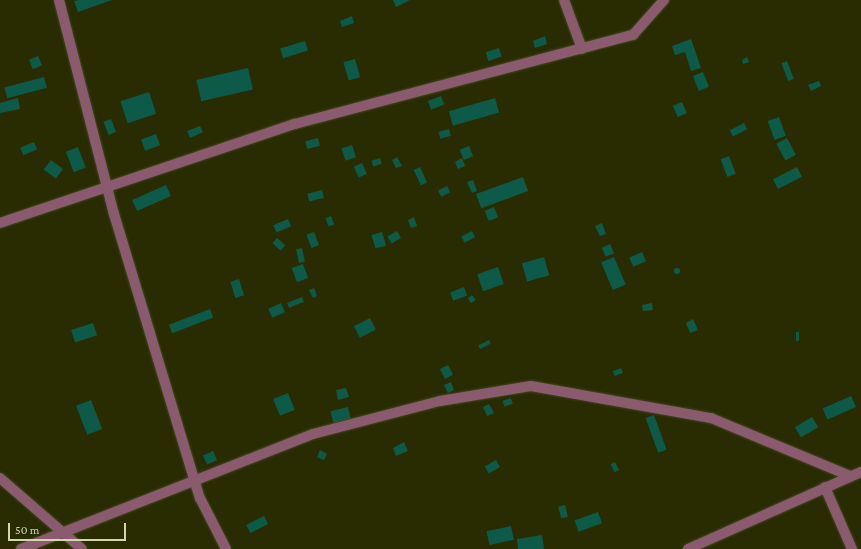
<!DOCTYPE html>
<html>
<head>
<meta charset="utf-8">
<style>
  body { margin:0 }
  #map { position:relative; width:861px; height:549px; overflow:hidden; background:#292c01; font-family:"Crimson Pro",serif }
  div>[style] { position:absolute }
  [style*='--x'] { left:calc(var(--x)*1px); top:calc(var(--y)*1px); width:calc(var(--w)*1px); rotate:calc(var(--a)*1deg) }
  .building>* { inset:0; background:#0e5a49; transform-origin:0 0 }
  .round { border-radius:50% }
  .roads { filter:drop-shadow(0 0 1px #44471d) drop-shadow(0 0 1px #44471d) }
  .minor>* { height:10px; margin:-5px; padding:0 5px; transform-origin:5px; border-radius:5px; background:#8a5a6e }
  span { translate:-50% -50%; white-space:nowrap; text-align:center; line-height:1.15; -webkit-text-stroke:3.5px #292c01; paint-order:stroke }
  .scale { position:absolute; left:8px; top:523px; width:118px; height:18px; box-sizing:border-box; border:2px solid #d3d7b1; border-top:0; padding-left:5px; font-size:12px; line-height:14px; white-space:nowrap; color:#d3d7b1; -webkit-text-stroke:3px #292c01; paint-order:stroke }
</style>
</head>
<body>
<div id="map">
  <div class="building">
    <i style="clip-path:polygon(79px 0,112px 0,78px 12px,74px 1px)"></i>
    <i style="clip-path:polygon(393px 0,410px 0,396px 7px)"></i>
    <i style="clip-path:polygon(352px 16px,354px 23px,342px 27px,340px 21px)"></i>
    <i style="clip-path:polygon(545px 36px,547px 44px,535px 48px,533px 41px)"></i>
    <i style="clip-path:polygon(691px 39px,701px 68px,691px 71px,685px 52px,675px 55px,672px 46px)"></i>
    <i style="left:305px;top:41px;width:10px;height:26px;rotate:73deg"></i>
    <i style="left:499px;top:48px;width:9px;height:14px;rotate:72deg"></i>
    <i style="left:38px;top:56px;width:10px;height:10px;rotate:66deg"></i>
    <i style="clip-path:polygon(747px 57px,749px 62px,743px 64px,742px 60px)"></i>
    <i style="left:355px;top:59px;width:19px;height:12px;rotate:74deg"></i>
    <i style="left:787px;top:61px;width:19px;height:6px;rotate:69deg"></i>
    <i style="left:248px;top:68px;width:22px;height:53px;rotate:77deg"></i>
    <i style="left:703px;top:72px;width:16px;height:11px;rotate:68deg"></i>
    <i style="left:44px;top:77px;width:11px;height:41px;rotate:75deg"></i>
    <i style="clip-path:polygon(819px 81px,821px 86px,811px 91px,808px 85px)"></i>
    <i style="left:149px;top:92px;width:23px;height:30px;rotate:72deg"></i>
    <i style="left:441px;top:96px;width:9px;height:14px;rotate:69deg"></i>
    <i style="clip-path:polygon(18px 98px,20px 109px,0 113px,0 103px)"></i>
    <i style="left:495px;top:98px;width:15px;height:48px;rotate:74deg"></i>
    <i style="left:682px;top:102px;width:12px;height:10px;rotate:66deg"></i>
    <i style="left:779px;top:117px;width:20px;height:12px;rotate:70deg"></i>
    <i style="left:111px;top:119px;width:14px;height:8px;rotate:69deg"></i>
    <i style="left:744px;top:123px;width:7px;height:16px;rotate:63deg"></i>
    <i style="clip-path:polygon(200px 126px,203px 132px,190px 138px,187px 131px)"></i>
    <i style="left:449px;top:129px;width:7px;height:11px;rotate:74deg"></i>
    <i style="left:156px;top:134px;width:12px;height:16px;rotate:70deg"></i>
    <i style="left:318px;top:138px;width:8px;height:13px;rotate:76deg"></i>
    <i style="left:787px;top:138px;width:19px;height:12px;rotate:62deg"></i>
    <i style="left:34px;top:142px;width:8px;height:15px;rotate:67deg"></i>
    <i style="left:352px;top:145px;width:13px;height:11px;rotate:72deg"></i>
    <i style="left:469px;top:146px;width:11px;height:10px;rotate:68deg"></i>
    <i style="left:78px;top:147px;width:22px;height:13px;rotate:69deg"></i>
    <i style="left:729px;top:156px;width:19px;height:9px;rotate:69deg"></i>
    <i style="clip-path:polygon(397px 157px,402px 166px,396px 168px,392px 160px)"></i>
    <i style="left:380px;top:158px;width:6px;height:9px;rotate:72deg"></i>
    <i style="clip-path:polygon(462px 158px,465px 166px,458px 169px,455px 162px)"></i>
    <i style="left:51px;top:160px;width:15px;height:12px;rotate:37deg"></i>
    <i style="left:362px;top:163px;width:12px;height:9px;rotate:66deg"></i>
    <i style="left:420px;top:167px;width:17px;height:7px;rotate:65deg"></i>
    <i style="left:797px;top:167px;width:11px;height:27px;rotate:63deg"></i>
    <i style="left:523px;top:177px;width:15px;height:50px;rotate:70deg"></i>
    <i style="clip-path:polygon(473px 180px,477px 191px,472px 193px,467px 182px)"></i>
    <i style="left:166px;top:185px;width:12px;height:37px;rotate:66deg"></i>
    <i style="left:447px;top:186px;width:7px;height:10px;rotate:63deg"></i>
    <i style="left:322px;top:190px;width:8px;height:15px;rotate:76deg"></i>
    <i style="left:494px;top:207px;width:11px;height:10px;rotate:68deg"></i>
    <i style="left:331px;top:216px;width:9px;height:6px;rotate:69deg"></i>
    <i style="clip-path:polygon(414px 217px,417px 226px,411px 228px,408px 220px)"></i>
    <i style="left:288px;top:219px;width:8px;height:16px;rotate:67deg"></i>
    <i style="clip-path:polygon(602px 223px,606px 234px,600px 236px,595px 226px)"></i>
    <i style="left:397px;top:231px;width:8px;height:11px;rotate:60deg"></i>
    <i style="left:472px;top:231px;width:7px;height:12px;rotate:63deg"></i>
    <i style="left:314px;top:232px;width:14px;height:8px;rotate:69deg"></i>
    <i style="left:382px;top:232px;width:14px;height:11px;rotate:73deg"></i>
    <i style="left:277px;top:238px;width:11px;height:7px;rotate:41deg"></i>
    <i style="left:610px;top:244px;width:10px;height:9px;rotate:66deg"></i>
    <i style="left:302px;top:248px;width:14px;height:6px;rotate:78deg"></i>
    <i style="left:642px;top:252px;width:10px;height:14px;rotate:66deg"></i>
    <i style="left:544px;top:257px;width:19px;height:23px;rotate:74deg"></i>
    <i style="left:614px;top:257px;width:30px;height:14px;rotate:67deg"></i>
    <i style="left:303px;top:264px;width:15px;height:12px;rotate:70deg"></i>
    <i style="left:498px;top:267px;width:18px;height:22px;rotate:71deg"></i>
    <i class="round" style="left:674px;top:268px;width:6px;height:6px"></i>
    <i style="left:239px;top:279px;width:17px;height:9px;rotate:73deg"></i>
    <i style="left:464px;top:287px;width:9px;height:15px;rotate:69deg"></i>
    <i style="clip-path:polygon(314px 288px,317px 296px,313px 298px,309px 290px)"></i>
    <i style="clip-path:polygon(472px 295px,476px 300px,471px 303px,468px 298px)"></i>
    <i style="left:302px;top:297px;width:5px;height:16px;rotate:68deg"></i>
    <i style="left:281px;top:303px;width:10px;height:14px;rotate:66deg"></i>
    <i style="clip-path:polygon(652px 303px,653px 310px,643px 311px,642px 305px)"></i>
    <i style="left:210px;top:309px;width:9px;height:44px;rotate:69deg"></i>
    <i style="left:370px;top:318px;width:13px;height:18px;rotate:63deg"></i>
    <i style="clip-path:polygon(693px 319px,698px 330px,690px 333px,686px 323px)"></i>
    <i style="left:93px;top:323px;width:13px;height:23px;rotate:72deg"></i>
    <i style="left:796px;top:332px;width:3px;height:9px"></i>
    <i style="left:489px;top:340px;width:4px;height:12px;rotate:63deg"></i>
    <i style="left:448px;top:365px;width:11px;height:9px;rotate:63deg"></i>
    <i style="left:621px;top:368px;width:5px;height:9px;rotate:68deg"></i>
    <i style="clip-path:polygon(451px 382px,454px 390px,448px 393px,444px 385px)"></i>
    <i style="clip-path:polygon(346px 388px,349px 397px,338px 400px,336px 390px)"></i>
    <i style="left:288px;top:393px;width:18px;height:16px;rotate:68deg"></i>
    <i style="left:851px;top:396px;width:12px;height:31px;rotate:66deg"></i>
    <i style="left:511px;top:398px;width:6px;height:9px;rotate:72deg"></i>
    <i style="left:91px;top:400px;width:31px;height:16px;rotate:69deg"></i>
    <i style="clip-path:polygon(489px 404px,494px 413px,487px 416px,483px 407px)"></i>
    <i style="left:348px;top:407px;width:12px;height:18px;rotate:76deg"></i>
    <i style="left:654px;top:415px;width:37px;height:9px;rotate:70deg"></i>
    <i style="left:812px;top:417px;width:12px;height:20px;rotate:59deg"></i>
    <i style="clip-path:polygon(404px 442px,408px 451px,396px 456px,393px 448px)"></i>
    <i style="clip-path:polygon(320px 450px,327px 454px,324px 460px,317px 457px)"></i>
    <i style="left:213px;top:451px;width:10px;height:11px;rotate:66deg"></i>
    <i style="left:496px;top:460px;width:8px;height:13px;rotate:60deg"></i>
    <i style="left:615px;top:462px;width:9px;height:5px;rotate:63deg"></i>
    <i style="left:565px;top:505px;width:12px;height:7px;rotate:76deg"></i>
    <i style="left:598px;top:512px;width:12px;height:25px;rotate:70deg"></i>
    <i style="left:264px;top:516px;width:9px;height:20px;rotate:63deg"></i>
    <i style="left:511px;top:526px;width:14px;height:25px;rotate:78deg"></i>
    <i style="clip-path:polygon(542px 535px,544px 549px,518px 549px,517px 539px)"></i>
  </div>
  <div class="roads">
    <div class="minor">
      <i style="--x:59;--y:0;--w:221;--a:75.6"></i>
      <i style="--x:114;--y:214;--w:297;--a:73.2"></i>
      <i style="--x:200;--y:498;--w:57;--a:63"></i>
      <i style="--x:564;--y:0;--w:52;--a:69.8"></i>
      <i style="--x:0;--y:223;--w:311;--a:-18.6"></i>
      <i style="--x:295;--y:124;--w:350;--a:-14.8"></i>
      <i style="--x:633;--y:35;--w:47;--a:-48.5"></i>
      <i style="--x:0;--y:478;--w:108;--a:40.9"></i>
      <i style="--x:825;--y:487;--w:68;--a:66.5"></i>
      <i style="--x:21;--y:549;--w:314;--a:-21.5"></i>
      <i style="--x:313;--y:434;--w:131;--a:-14.6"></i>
      <i style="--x:440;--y:401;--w:92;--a:-9.4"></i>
      <i style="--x:531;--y:386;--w:183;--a:10.1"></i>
      <i style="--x:711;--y:418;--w:151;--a:22.6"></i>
      <i style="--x:688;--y:549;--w:189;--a:-24"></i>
    </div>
  </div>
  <div class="scale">50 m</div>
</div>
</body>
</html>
